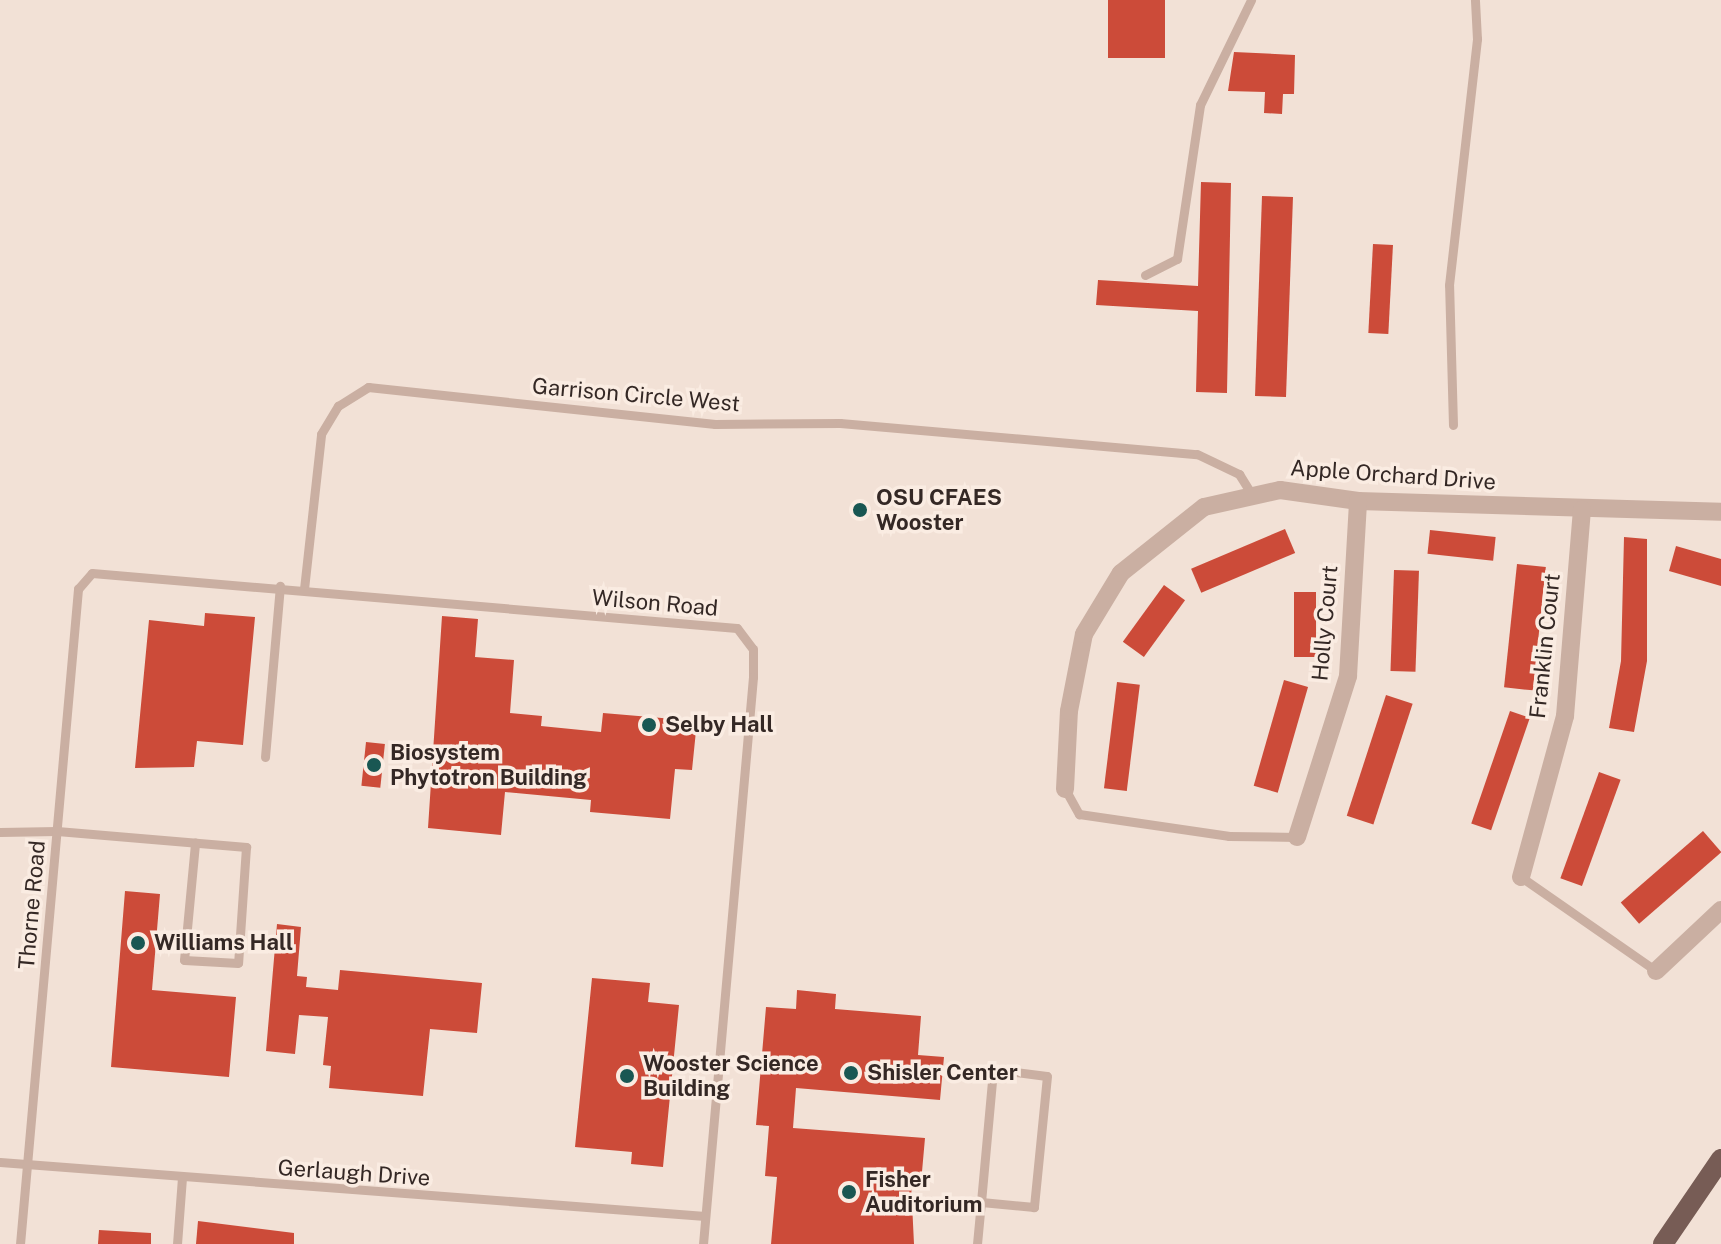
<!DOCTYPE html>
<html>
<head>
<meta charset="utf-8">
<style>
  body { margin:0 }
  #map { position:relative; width:1721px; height:1244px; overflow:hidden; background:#f2e1d6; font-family:"Public Sans",sans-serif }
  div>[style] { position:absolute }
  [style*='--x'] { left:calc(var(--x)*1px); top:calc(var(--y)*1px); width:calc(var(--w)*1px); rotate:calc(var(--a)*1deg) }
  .building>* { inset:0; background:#cc4b39; transform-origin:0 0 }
  .service>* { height:9px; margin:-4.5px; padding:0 4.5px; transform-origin:4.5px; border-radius:4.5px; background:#caafa2 }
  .minor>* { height:18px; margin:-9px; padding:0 9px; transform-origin:9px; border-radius:9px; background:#caafa2 }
  .primary>* { height:20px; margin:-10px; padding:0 10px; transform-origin:10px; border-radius:10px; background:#775c55 }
  .dots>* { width:22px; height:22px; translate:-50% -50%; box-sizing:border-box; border:4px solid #faece2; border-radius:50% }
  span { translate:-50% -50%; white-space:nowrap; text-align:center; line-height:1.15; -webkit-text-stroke:7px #faece2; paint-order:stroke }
  .street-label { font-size:22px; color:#342825 }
  .poi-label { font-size:22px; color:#342825; font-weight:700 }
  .left { translate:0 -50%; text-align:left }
</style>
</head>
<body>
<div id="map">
  <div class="building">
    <i style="left:1108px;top:0;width:57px;height:58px"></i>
    <i style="clip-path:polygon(1234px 52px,1295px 55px,1294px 94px,1283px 94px,1282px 114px,1264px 113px,1265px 92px,1228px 91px)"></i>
    <i style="clip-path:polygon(1201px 182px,1231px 183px,1227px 393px,1196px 392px,1198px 311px,1096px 305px,1098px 280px,1198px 286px)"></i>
    <i style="left:1262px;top:196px;width:31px;height:200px;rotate:2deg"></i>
    <i style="left:1373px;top:244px;width:20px;height:89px;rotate:3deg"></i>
    <i style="left:1285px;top:529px;width:26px;height:102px;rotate:67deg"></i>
    <i style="left:1430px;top:530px;width:66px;height:24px;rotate:6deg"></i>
    <i style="clip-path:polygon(1624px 537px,1647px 539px,1647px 661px,1634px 732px,1609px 728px,1621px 661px)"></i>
    <i style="clip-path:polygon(1676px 546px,1721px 559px,1721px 586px,1669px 571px)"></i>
    <i style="left:1517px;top:564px;width:29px;height:124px;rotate:6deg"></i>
    <i style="left:1394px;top:570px;width:25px;height:101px;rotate:2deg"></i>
    <i style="left:1164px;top:585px;width:26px;height:70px;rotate:36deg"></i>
    <i style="left:1294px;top:592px;width:22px;height:65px"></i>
    <i style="clip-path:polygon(205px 613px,255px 617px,243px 745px,197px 741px,194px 767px,135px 768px,149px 620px,204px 626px)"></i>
    <i style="clip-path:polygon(442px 616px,478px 619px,475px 657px,514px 660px,510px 713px,542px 716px,541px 726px,601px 732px,603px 713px,697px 721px,692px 770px,675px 769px,670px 819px,590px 812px,591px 800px,505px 792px,501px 835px,428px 828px)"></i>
    <i style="left:1284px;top:680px;width:25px;height:110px;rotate:16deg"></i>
    <i style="left:1117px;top:682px;width:23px;height:107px;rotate:7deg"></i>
    <i style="left:1386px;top:695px;width:28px;height:127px;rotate:18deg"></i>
    <i style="left:1510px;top:711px;width:21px;height:119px;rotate:19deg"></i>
    <i style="left:366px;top:742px;width:19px;height:44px;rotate:6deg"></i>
    <i style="left:1599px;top:772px;width:23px;height:113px;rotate:20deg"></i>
    <i style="left:1703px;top:831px;width:28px;height:109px;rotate:49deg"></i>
    <i style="clip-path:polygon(125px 891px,160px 894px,152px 990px,236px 997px,229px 1077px,111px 1067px)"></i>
    <i style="clip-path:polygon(277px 924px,301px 927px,297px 976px,307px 977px,306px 987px,338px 990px,340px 970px,482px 983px,477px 1033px,430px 1029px,423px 1096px,329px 1088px,331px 1066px,323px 1065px,328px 1017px,299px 1015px,295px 1054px,266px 1051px)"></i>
    <i style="clip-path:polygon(592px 978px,650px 983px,648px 1002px,679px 1005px,663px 1167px,631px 1164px,632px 1152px,575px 1147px)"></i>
    <i style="clip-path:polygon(797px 990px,836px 994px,835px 1009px,921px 1016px,918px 1055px,944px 1057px,940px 1100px,796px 1088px,793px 1128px,925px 1138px,921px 1183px,911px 1182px,914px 1244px,771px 1244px,777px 1177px,765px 1176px,769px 1126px,756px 1125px,766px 1007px,796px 1009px)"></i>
    <i style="clip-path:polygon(198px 1221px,294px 1233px,294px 1244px,196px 1244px)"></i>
    <i style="clip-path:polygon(99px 1230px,151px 1233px,151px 1244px,98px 1244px)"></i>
  </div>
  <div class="service">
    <i style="--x:1145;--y:275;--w:36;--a:-27"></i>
    <i style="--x:1177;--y:259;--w:156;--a:-81.5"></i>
    <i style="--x:1200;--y:105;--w:117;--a:-64.1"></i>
    <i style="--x:1453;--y:425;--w:140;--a:-91.6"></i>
    <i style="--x:1449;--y:285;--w:248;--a:-83.5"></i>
    <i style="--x:1477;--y:39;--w:39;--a:-93"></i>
    <i style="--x:304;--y:589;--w:156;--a:-83.7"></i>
    <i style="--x:321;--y:434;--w:33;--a:-59"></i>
    <i style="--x:338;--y:406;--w:36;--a:-32"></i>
    <i style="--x:368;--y:387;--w:349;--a:6.1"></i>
    <i style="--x:715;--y:424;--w:125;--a:-0.5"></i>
    <i style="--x:840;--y:423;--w:358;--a:5"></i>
    <i style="--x:1197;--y:454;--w:47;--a:25.5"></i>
    <i style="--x:1239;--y:474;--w:26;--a:58"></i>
    <i style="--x:265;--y:757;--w:172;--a:-85"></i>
    <i style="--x:1065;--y:789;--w:29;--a:61"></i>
    <i style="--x:1079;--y:814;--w:152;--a:8.3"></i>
    <i style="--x:1229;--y:836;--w:68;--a:0.8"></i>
    <i style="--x:0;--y:832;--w:57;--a:-1"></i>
    <i style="--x:57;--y:831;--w:190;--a:4.8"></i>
    <i style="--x:246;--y:847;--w:116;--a:93.9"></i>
    <i style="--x:238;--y:963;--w:54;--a:-176.8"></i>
    <i style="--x:184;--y:960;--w:118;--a:-84.6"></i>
    <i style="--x:1521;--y:877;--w:165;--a:34.8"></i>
    <i style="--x:0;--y:1162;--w:707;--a:4.38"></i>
    <i style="--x:20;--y:1244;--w:658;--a:-84.94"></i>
    <i style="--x:78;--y:589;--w:21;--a:-49"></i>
    <i style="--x:92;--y:573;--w:647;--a:4.87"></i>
    <i style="--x:737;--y:628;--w:26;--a:53"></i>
    <i style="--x:753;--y:649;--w:28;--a:90"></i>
    <i style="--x:753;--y:677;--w:569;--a:95.04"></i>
    <i style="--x:177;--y:1244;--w:66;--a:-85.7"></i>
    <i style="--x:977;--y:1244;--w:42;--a:-84.6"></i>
    <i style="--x:981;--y:1202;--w:134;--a:-84.8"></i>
    <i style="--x:993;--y:1069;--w:54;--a:7.4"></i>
    <i style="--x:1047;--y:1076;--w:132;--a:95.7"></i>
    <i style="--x:1034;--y:1207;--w:53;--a:-174.6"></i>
  </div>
  <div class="minor">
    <i style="--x:1065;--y:789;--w:78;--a:-87.1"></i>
    <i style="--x:1069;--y:711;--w:78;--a:-79"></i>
    <i style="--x:1084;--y:634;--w:71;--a:-58.8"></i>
    <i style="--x:1121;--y:573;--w:106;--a:-38.5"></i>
    <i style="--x:1204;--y:507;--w:78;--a:-12.6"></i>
    <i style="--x:1280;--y:490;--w:79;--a:8"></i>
    <i style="--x:1358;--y:501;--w:363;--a:1.7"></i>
    <i style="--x:1297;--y:837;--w:169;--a:-72.4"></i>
    <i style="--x:1348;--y:676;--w:175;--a:-86.7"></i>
    <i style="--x:1521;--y:877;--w:167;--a:-74.7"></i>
    <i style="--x:1565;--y:716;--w:207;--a:-85.3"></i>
    <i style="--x:1656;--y:971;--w:89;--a:-43.2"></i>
  </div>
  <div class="primary">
    <i style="--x:1663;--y:1244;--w:103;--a:-55.7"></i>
  </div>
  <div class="dots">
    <i style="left:860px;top:510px;background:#195753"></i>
    <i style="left:649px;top:725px;background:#195753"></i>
    <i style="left:374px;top:765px;background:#195753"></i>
    <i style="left:138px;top:943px;background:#195753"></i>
    <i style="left:851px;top:1073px;background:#195753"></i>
    <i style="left:627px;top:1076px;background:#195753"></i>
    <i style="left:849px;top:1192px;background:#195753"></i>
  </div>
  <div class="street-label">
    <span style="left:636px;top:395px;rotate:5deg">Garrison Circle West</span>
    <span style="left:1393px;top:475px;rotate:4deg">Apple Orchard Drive</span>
    <span style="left:655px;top:603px;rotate:5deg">Wilson Road</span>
    <span style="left:1325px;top:623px;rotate:-85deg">Holly Court</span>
    <span style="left:1545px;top:646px;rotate:-84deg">Franklin Court</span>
    <span style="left:32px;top:905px;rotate:-85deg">Thorne Road</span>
    <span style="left:354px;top:1173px;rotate:4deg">Gerlaugh Drive</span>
  </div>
  <div class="poi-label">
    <span class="left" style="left:876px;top:510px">OSU CFAES<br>Wooster</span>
    <span class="left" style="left:665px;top:725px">Selby Hall</span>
    <span class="left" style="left:390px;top:765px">Biosystem<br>Phytotron Building</span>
    <span class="left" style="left:154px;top:943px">Williams Hall</span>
    <span class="left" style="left:643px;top:1076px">Wooster Science<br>Building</span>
    <span class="left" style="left:867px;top:1073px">Shisler Center</span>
    <span class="left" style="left:865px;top:1192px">Fisher<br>Auditorium</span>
  </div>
</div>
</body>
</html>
